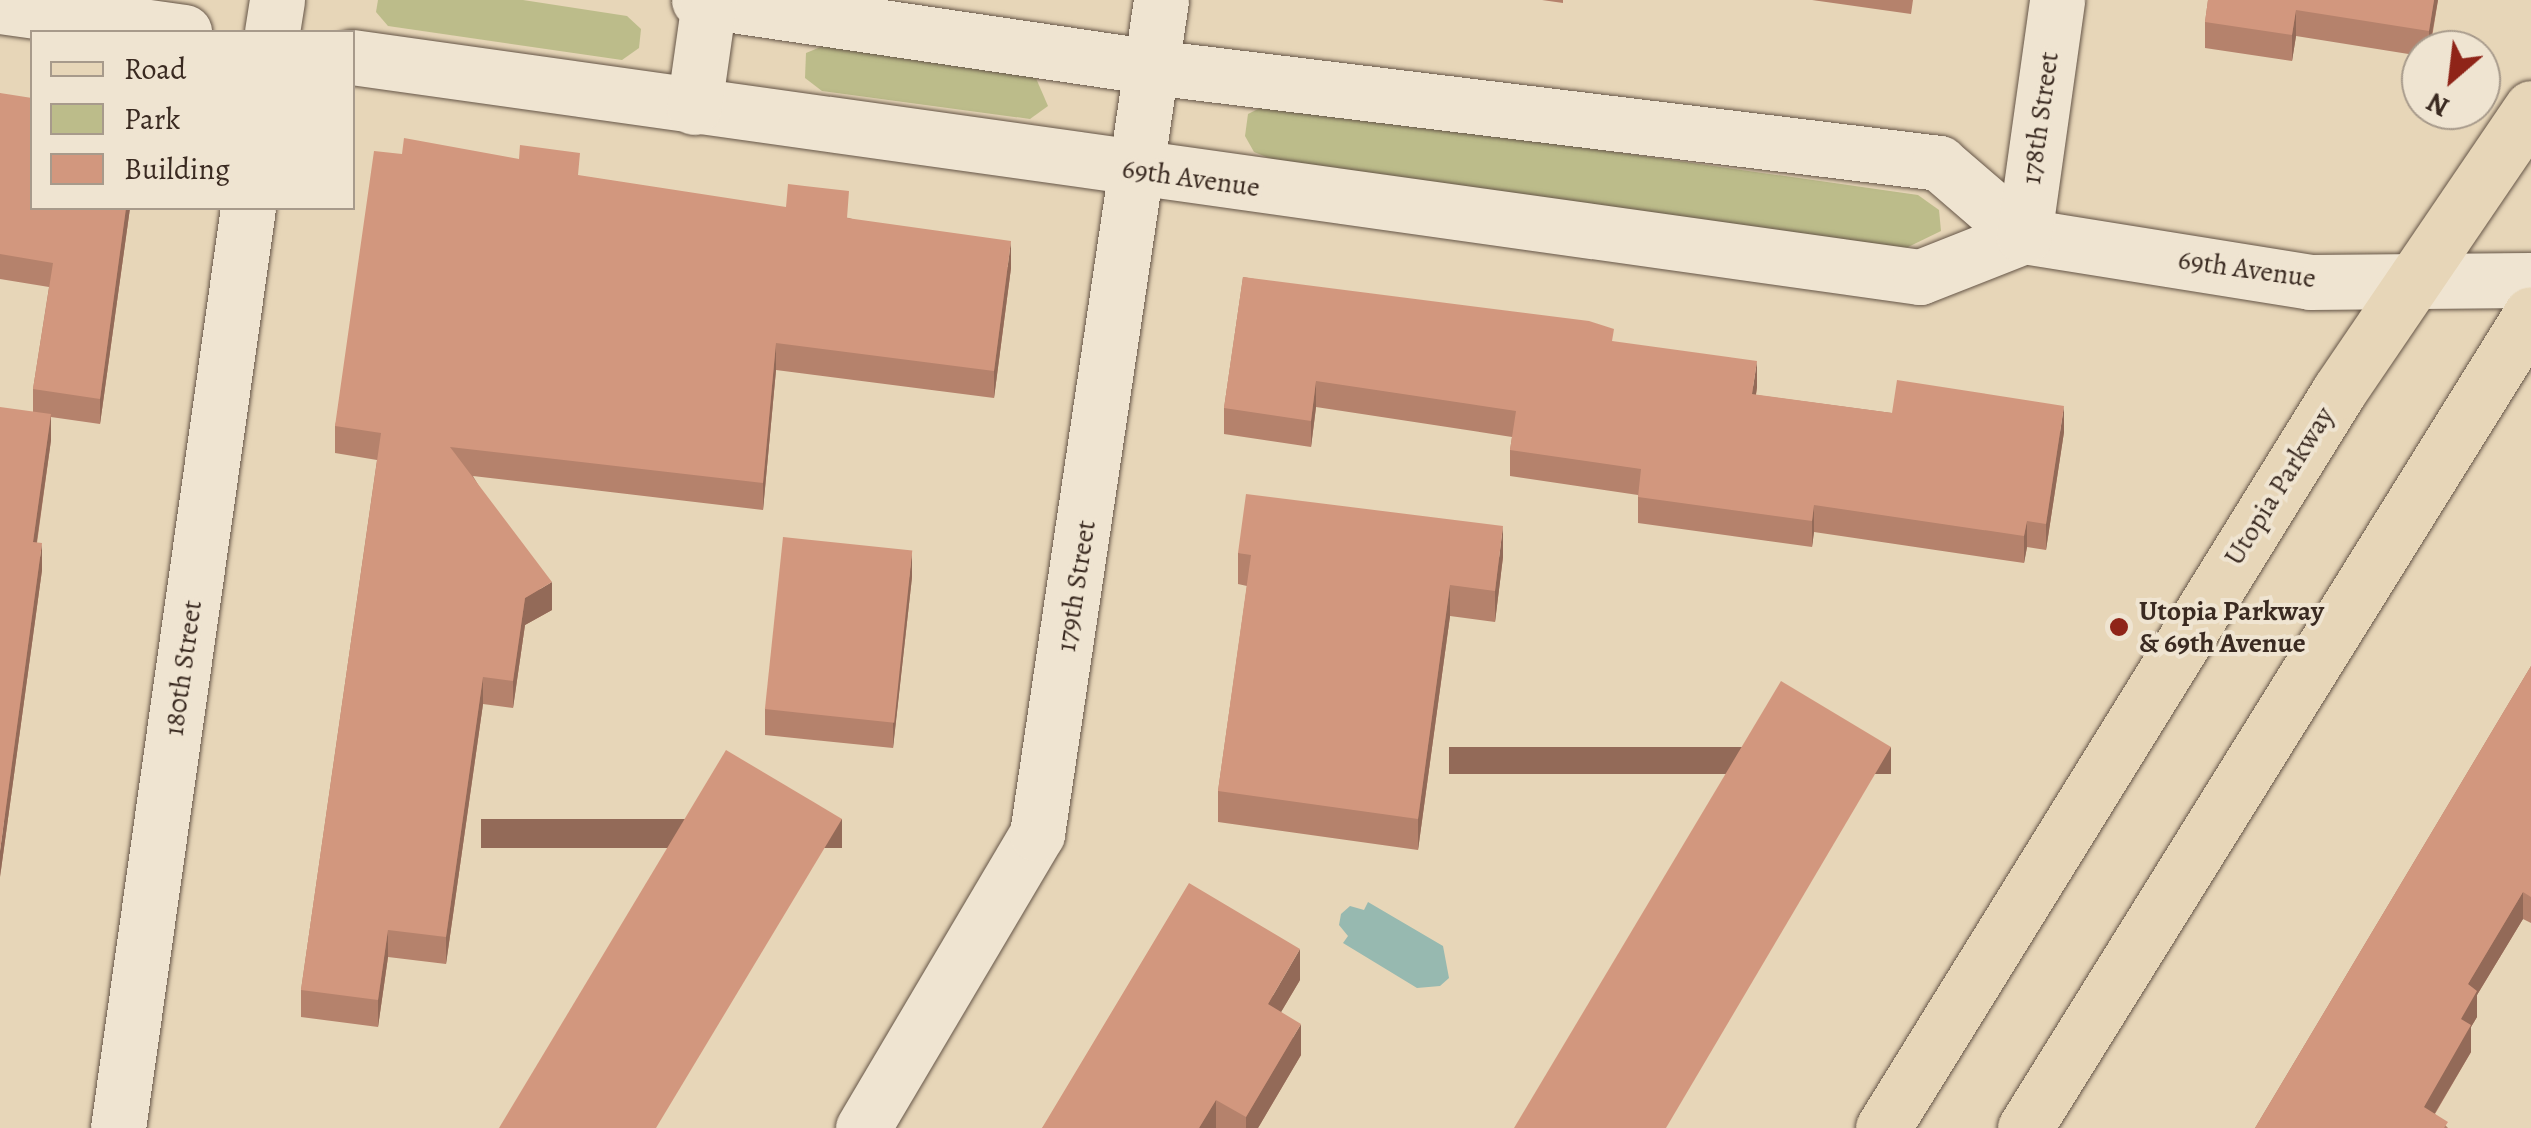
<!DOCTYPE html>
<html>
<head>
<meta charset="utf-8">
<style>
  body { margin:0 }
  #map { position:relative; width:2531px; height:1128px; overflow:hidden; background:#e7d6b8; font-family:Alegreya,serif }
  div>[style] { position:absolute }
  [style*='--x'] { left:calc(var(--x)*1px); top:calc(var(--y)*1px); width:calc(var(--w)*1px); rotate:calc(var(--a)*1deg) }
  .green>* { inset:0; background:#bcbc8a }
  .water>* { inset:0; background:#97b9b0 }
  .roads { filter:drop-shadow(0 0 2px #655547) drop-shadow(0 0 2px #655547) }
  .minor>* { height:55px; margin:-27.5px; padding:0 27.5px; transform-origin:27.5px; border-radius:27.5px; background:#efe4d1 }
  .major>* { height:55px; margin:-27.5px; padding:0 27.5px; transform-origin:27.5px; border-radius:27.5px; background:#e7d6b8 }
  .wall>* { inset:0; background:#b5826c }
  .shaded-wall>* { inset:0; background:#936a58; transform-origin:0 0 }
  .building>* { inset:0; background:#d2977e; transform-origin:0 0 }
  .dots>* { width:28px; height:28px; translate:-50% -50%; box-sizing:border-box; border:5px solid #efe4d1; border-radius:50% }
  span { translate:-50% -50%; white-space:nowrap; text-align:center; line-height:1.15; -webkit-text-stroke:8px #efe4d1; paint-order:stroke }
  .street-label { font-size:28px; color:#3a2a21 }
  .poi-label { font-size:28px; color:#3a2a21; font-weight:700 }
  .left { translate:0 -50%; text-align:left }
  .legend { position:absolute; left:30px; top:30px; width:325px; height:180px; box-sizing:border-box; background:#efe4d1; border:2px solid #a79a8b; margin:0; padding:12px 18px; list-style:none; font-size:30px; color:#3a2a21 }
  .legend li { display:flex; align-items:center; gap:20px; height:50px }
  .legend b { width:50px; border:2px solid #a79a8b }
  .north { position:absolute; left:2401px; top:30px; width:100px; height:100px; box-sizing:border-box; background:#efe4d1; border:2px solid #a79a8b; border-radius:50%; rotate:208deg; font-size:28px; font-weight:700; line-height:40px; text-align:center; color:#3a2a21 }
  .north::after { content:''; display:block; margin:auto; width:35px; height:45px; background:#8f2418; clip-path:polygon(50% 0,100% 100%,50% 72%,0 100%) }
</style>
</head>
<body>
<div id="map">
  <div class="green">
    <i style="clip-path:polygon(378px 0,523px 0,627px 16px,641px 29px,639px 48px,622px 60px,388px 26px,376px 12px)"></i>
    <i style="clip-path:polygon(823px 46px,1035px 76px,1048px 106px,1030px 119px,822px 91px,805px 78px,806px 53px)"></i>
    <i style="clip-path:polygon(1270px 103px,1918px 195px,1939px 210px,1941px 231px,1906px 248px,1274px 160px,1254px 152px,1245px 136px,1248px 114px)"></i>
  </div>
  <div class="water">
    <i style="clip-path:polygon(1368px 902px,1443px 946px,1449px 978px,1440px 986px,1417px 988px,1343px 943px,1348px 936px,1339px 925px,1341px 914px,1350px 906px,1364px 910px)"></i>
  </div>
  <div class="roads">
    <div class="minor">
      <i style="--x:699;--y:0;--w:458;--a:8.4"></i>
      <i style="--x:1152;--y:67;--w:793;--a:6.95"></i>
      <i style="--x:1939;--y:163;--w:112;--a:40.7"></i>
      <i style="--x:0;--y:6;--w:186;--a:8"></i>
      <i style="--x:272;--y:32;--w:32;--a:-81"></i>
      <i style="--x:352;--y:57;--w:1583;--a:7.99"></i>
      <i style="--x:1920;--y:277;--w:112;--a:-21.5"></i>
      <i style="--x:2024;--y:236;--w:290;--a:9.1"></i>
      <i style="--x:2310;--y:282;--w:221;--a:-0.5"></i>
      <i style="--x:694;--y:107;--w:107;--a:-81.9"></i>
      <i style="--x:2024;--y:236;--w:238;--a:-82"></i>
      <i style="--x:118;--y:1128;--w:929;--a:-81.96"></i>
      <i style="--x:863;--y:1128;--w:342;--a:-59.4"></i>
      <i style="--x:1037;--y:834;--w:843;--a:-81.54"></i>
    </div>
    <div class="major">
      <i style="--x:1883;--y:1128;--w:867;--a:-58.25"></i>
      <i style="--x:2339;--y:391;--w:342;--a:-55.8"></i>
      <i style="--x:2025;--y:1128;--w:958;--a:-58.13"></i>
    </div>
  </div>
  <div class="wall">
    <i style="clip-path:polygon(1542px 0,1563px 0,1563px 3px)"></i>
    <i style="clip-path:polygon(1812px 0,1913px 0,1911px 14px)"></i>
    <i style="clip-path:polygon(2208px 0,2438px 0,2430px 50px,2421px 50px,2421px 56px,2296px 36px,2292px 61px,2205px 48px,2205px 22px)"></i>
    <i style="clip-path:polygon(0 93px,130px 208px,100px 424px,51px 417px,51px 440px,37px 543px,42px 570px,0 877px,33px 411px,33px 389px,49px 287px,0 279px)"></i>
    <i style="clip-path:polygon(402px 154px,580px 176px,849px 218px,1011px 268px,994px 398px,776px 370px,763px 510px,473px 476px,552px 610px,525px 625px,513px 708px,483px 704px,446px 964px,388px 957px,378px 1027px,301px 1017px,301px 990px,377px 460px,335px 453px,335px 426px)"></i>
    <i style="clip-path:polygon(1243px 277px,1614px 342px,1757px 387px,1756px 395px,1892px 413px,2064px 432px,2046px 550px,2027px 547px,2024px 563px,1814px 532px,1812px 547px,1638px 523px,1638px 495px,1510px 476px,1510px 450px,1512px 437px,1316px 407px,1311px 447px,1224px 434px,1224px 408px)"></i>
    <i style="clip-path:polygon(1238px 553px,1503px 557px,1495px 622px,1450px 616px,1418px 850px,1218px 822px,1218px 791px,1247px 586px,1238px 584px)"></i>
    <i style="clip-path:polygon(912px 577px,893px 748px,765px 735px,765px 709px)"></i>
    <i style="clip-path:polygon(2531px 666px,2531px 923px,2523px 919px,2477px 995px,2477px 1017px,2471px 1027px,2471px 1052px,2435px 1114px,2448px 1128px,2255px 1128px)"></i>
    <i style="clip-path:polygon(1300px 980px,1281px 1012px,1301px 1055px,1258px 1128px,1042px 1128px)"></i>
  </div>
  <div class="shaded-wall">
    <i style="clip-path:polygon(2434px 0,2438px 0,2429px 50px,2429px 31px)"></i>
    <i style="clip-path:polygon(2296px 10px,2296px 36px,2292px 61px,2292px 35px)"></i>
    <i style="clip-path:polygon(126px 208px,130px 208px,100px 424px,100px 399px)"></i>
    <i style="clip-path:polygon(1011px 241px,1011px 268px,994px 398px,994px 371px)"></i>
    <i style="clip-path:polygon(776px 343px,776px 370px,763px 510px,763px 483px)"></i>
    <i style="clip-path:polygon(1757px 361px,1757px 387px,1752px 420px,1752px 394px)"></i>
    <i style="clip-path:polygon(1316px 381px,1316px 407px,1311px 447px,1311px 421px)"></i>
    <i style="clip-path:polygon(2064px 406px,2064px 432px,2046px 550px,2046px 524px)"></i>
    <i style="clip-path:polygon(51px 414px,51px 440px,33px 568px,33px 542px)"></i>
    <i style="clip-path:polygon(1814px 505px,1814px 532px,1812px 547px,1812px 521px)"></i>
    <i style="clip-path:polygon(2027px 521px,2027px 547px,2024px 563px,2024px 536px)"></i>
    <i style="clip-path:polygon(1503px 526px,1503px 557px,1495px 622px,1495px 591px)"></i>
    <i style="clip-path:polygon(42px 543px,42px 570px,0 877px,0 851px)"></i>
    <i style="clip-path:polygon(912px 551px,912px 577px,893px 748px,893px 722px)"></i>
    <i style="clip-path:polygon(552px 582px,552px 610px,525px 625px,513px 708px,513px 681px,525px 598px)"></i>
    <i style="clip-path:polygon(1450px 585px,1450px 616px,1418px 850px,1418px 819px)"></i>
    <i style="clip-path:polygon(483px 677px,483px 704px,446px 964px,446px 937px)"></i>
    <i style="left:1891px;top:747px;width:27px;height:442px;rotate:90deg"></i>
    <i style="left:842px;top:819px;width:29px;height:361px;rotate:90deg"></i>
    <i style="clip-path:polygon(2523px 892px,2523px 919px,2477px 995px,2477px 1017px,2471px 1027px,2471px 1052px,2426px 1128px,2424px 1107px,2461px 1019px,2468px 984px)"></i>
    <i style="clip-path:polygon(388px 930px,388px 957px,378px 1027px,378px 1000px)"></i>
    <i style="clip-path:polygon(1300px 949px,1300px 980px,1268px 1034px,1268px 1004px)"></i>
    <i style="clip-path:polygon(1301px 1024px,1301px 1055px,1258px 1128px,1246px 1128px,1246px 1117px)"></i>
    <i style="clip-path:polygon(1216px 1100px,1216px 1128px,1199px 1128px)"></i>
  </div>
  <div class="building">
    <i style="clip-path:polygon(2208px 0,2434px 0,2429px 31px,2296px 10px,2292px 35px,2205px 22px)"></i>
    <i style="clip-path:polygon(0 93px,32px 98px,32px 208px,126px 208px,100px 399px,33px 389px,53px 263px,0 254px)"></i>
    <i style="clip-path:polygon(404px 138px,519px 159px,520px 145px,580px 153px,578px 175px,786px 207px,788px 184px,849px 191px,847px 218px,1011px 241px,994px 371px,776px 343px,763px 483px,450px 447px,552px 582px,525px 598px,513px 681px,483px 677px,446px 937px,388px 930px,378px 1000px,301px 990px,381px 433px,335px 426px,374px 151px,402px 154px)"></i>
    <i style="clip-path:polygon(1243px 277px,1589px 321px,1614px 329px,1612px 341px,1757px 361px,1752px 394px,1892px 413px,1897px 380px,2064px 406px,2046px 524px,2027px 521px,2024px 536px,1814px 505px,1812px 521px,1638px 497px,1641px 469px,1510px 450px,1516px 411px,1316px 381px,1311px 421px,1224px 408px)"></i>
    <i style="clip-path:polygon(0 407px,51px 414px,33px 542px,42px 543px,0 851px)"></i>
    <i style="clip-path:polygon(1246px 494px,1503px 526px,1495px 591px,1450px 585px,1418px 819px,1218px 791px,1251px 555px,1238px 553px)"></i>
    <i style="left:783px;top:537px;width:130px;height:173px;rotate:6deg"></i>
    <i style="clip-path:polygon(2531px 666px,2531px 897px,2523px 892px,2468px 984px,2477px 991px,2461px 1019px,2471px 1025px,2424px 1107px,2448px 1122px,2444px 1128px,2255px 1128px)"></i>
    <i style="clip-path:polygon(1781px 681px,1891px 747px,1666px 1128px,1514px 1128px)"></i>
    <i style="clip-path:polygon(726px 750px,842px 819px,656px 1128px,499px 1128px)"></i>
    <i style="clip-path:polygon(1189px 883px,1300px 949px,1268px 1004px,1301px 1024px,1246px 1117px,1216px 1100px,1199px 1128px,1042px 1128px)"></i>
  </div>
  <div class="dots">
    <i style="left:2119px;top:627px;background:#8f2418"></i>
  </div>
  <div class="street-label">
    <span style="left:2040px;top:118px;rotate:-82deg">178th Street</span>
    <span style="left:1191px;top:178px;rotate:8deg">69th Avenue</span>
    <span style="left:2247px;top:269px;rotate:8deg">69th Avenue</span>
    <span style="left:2279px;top:486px;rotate:-58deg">Utopia Parkway</span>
    <span style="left:1076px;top:586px;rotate:-81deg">179th Street</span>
    <span style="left:183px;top:668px;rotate:-82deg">180th Street</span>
  </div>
  <div class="poi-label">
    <span class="left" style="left:2139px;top:627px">Utopia Parkway<br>&amp; 69th Avenue</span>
  </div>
  <ul class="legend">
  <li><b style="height:12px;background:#e7d6b8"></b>Road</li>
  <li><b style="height:28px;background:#bcbc8a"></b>Park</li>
  <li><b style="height:28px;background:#d2977e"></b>Building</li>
  </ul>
  <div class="north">N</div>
</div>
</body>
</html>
